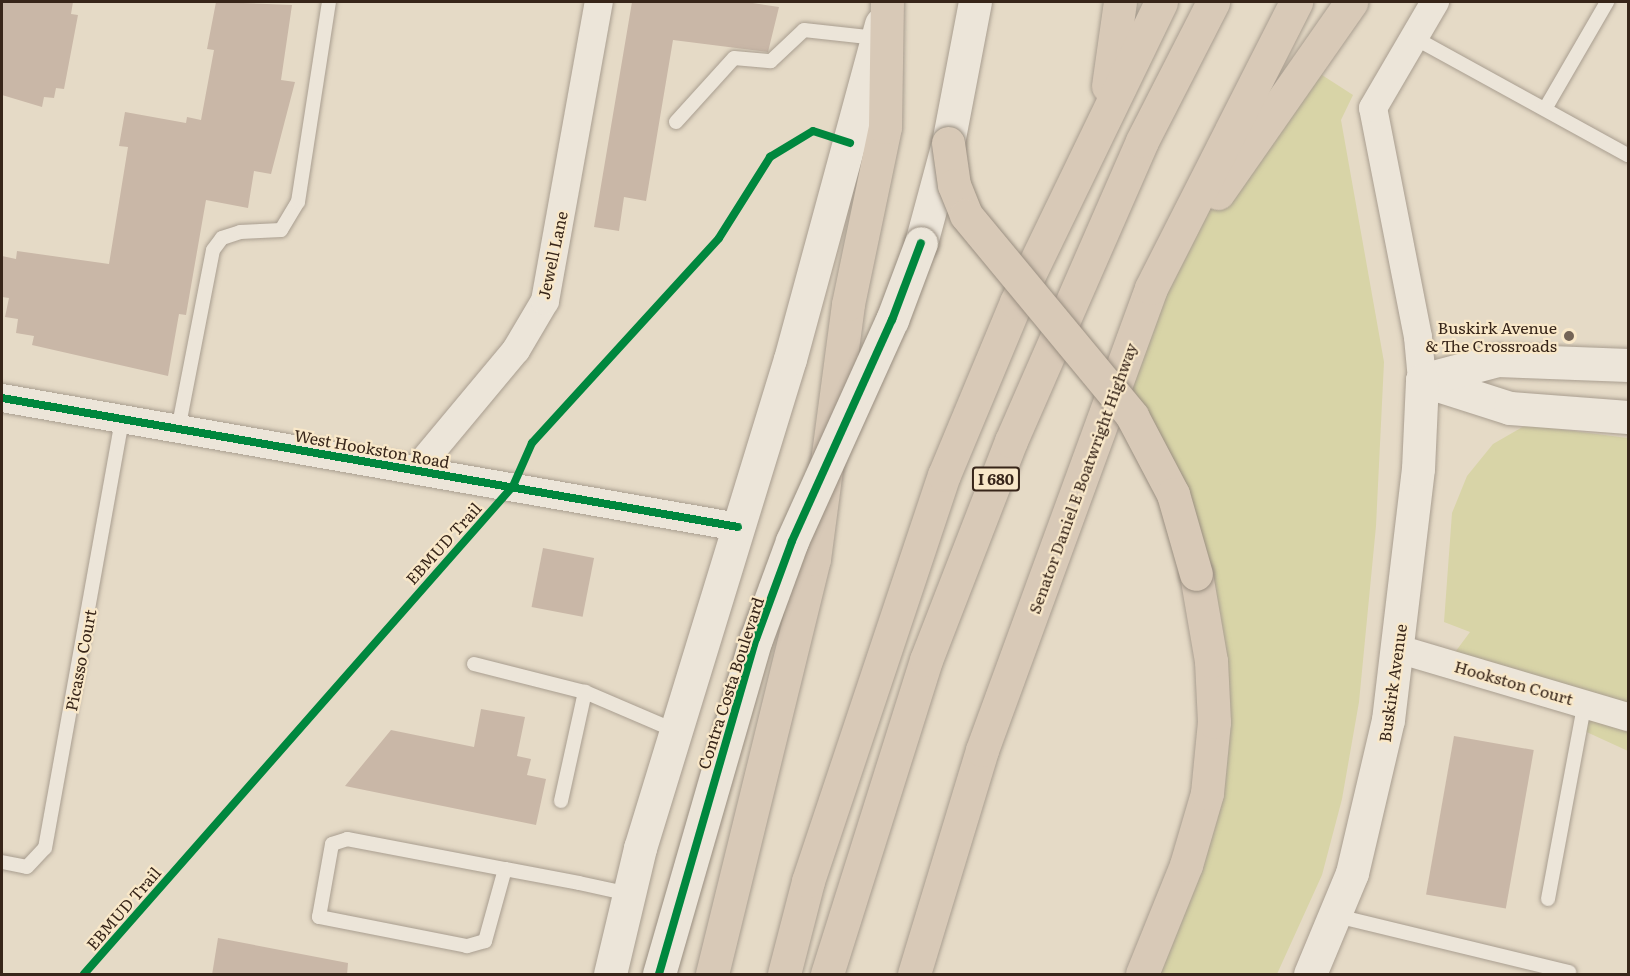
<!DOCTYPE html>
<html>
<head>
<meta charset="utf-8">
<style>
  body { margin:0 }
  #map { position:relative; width:1630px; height:976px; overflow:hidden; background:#e5dac6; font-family:Literata,serif }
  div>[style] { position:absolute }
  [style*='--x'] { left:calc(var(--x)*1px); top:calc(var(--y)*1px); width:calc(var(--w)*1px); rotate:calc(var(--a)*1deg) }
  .green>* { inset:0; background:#d8d4a7 }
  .building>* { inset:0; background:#c9b7a7; transform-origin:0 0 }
  .roads { filter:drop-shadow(0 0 2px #a99e90) drop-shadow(0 0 2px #a99e90) }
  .lane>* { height:14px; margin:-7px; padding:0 7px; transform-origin:7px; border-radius:7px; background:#ece5d9 }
  .street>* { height:28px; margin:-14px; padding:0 14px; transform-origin:14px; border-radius:14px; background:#ece5d9 }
  .secondary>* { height:33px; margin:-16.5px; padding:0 16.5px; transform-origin:16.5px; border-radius:16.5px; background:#ece5d9 }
  .highway>* { height:33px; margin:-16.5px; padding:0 16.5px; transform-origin:16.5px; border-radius:16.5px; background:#d8c9b7 }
  .bridges { filter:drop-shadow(0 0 2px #998e80) drop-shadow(0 0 2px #998e80) }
  .secondary-bridge>* { height:33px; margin:-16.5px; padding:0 16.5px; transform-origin:16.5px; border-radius:16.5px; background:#ece5d9 }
  .highway-bridge>* { height:33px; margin:-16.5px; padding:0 16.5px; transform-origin:16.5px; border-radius:16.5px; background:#d8c9b7 }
  .cycleway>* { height:8px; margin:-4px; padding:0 4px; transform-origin:4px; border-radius:4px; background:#00873e }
  .dots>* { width:16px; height:16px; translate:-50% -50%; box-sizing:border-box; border:3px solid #f9e8c9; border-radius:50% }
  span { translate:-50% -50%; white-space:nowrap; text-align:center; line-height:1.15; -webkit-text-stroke:4.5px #f9e8c9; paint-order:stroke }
  .shield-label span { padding:2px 4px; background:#f9e8c9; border:2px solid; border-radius:4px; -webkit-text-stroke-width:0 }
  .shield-label { font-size:15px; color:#372519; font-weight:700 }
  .street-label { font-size:16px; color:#372519 }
  .poi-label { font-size:16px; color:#372519 }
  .right { translate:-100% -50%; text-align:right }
  .frame { position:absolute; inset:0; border:3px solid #372519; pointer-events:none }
</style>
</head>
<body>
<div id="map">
  <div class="green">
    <i style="clip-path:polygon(1308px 66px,1353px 95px,1341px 120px,1384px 362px,1376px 526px,1359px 702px,1342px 799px,1322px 875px,1277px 974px,1142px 974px,1207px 793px,1196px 574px,1113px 393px,1151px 288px)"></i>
    <i style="clip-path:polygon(1526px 425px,1628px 438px,1628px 751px,1580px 729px,1585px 702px,1447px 663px,1470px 632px,1444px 622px,1452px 513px,1467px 476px,1493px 444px)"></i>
  </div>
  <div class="building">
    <i style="clip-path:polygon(2px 2px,73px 2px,71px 14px,78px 15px,64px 89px,56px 88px,54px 98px,44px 97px,42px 107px,2px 95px)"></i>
    <i style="clip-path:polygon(216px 2px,292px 5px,281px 80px,295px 82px,271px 174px,254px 171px,248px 208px,206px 200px,186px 315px,179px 314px,168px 376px,32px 345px,34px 336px,16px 333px,18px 319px,5px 317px,9px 298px,2px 297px,2px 256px,16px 259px,17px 251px,109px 264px,128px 147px,119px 146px,125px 112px,186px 123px,187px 117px,201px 120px,214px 50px,207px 49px)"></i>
    <i style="clip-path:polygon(632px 2px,746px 2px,779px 7px,768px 52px,673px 40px,646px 201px,624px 197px,619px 231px,594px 227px)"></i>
    <i style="left:543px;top:548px;width:52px;height:60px;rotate:11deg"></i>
    <i style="clip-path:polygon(481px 709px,525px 717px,517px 756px,531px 759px,527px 775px,546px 779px,536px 825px,345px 786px,391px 730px,474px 747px)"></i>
    <i style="left:1454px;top:736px;width:81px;height:161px;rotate:10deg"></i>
    <i style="clip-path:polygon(218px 938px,348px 963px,347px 975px,212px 975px)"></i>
  </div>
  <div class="roads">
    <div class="lane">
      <i style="--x:1413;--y:37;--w:245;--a:28.8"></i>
      <i style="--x:1545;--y:109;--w:124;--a:-59.9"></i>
      <i style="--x:676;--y:122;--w:86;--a:-47.8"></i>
      <i style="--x:734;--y:58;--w:37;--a:5"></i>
      <i style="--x:771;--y:61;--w:45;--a:-43.2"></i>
      <i style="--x:804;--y:30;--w:73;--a:6.3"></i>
      <i style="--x:178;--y:430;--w:183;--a:-79"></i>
      <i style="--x:213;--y:250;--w:15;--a:-53"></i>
      <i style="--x:222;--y:238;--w:19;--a:-18"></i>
      <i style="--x:240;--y:232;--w:41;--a:-2.8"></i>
      <i style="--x:281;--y:230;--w:33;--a:-59"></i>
      <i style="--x:298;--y:202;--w:202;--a:-81.2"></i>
      <i style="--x:474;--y:664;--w:114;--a:14.2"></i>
      <i style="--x:585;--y:692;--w:99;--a:23.2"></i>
      <i style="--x:561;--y:801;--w:112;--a:-77.6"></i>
      <i style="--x:2;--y:862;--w:25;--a:11"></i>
      <i style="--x:27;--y:867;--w:26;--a:-47"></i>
      <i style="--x:45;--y:848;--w:435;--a:-79.8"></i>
      <i style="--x:505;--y:869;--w:75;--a:105.5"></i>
      <i style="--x:485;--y:941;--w:19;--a:164"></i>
      <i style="--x:467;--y:946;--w:151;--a:-168.9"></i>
      <i style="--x:319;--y:917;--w:74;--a:-79.9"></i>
      <i style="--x:332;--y:844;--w:16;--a:-18"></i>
      <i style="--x:347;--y:839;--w:161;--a:10.8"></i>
      <i style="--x:505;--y:869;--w:75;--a:10.7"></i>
      <i style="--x:579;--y:883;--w:51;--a:12.4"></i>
      <i style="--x:1548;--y:899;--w:200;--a:-79.4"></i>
      <i style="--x:1337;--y:916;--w:239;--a:13.6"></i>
    </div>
    <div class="street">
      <i style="--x:1422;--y:380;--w:43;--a:-95.3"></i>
      <i style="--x:1418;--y:337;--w:233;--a:-101.1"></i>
      <i style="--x:1373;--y:108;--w:123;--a:-59.7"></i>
      <i style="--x:2;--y:398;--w:747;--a:9.94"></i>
      <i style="--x:416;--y:470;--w:156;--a:-50.2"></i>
      <i style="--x:516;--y:350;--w:57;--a:-59.4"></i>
      <i style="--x:545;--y:301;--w:304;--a:-79.8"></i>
      <i style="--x:1398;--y:649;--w:240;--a:16.5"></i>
    </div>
    <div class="secondary">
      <i style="--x:921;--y:243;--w:104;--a:-74.9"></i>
      <i style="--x:948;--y:143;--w:144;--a:-79.2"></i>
      <i style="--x:1422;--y:380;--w:92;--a:17.7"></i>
      <i style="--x:1510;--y:408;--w:118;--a:4.4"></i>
      <i style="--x:1422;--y:380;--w:78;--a:-14.9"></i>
      <i style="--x:1497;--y:360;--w:131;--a:2.2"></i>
      <i style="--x:610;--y:974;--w:130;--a:-76.6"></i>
      <i style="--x:640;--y:848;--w:511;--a:-72.95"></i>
      <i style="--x:790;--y:359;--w:347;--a:-74.8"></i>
      <i style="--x:1310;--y:974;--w:109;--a:-67.4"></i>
      <i style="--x:1352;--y:873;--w:157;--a:-76.8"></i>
      <i style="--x:1388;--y:720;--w:253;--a:-83.2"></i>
      <i style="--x:1418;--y:469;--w:89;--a:-87.4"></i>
    </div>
    <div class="highway">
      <i style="--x:1108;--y:86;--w:85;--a:-81.9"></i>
      <i style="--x:1218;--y:193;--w:233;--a:-55.1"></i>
      <i style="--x:712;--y:974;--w:427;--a:-76.2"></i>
      <i style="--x:814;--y:559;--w:257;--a:-82.4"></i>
      <i style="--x:848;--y:304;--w:181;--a:-78.2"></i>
      <i style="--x:885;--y:127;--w:125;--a:-89.1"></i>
      <i style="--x:784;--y:974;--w:96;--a:-75.5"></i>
      <i style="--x:808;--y:881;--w:428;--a:-71.5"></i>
      <i style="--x:944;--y:475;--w:187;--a:-67.4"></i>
      <i style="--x:1016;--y:302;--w:333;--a:-64.2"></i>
      <i style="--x:827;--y:974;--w:329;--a:-72.5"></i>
      <i style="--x:926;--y:660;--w:235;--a:-68.8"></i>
      <i style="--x:1011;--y:441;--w:327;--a:-66.4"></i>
      <i style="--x:1142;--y:141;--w:156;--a:-62.9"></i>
      <i style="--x:914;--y:974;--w:234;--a:-73.1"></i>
      <i style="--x:982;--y:750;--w:492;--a:-69.9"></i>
      <i style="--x:1151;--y:288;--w:321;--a:-63.1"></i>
      <i style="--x:1142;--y:974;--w:118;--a:-68"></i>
      <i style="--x:1186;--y:865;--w:75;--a:-73.7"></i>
      <i style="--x:1207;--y:793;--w:71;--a:-84.4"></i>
      <i style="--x:1214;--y:722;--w:61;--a:-92.8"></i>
      <i style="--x:1211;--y:661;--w:88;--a:-99.8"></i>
    </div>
  </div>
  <div class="bridges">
    <div class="secondary-bridge">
      <i style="--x:659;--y:974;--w:349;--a:-73.9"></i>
      <i style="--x:756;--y:639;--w:104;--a:-69.8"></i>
      <i style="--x:792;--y:541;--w:243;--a:-65.7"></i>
      <i style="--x:892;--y:320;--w:82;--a:-69.4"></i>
    </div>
    <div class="highway-bridge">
      <i style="--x:948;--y:143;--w:42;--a:81.9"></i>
      <i style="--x:954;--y:185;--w:32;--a:68"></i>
      <i style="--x:966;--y:215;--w:261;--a:50.4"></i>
      <i style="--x:1132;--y:416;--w:88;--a:62.3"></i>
      <i style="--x:1173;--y:494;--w:83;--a:74"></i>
    </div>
  </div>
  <div class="cycleway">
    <i style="--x:2;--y:398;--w:747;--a:9.94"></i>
    <i style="--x:84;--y:974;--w:650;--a:-48.68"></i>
    <i style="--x:513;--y:486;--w:47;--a:-66.2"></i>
    <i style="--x:532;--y:443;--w:277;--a:-47.6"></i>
    <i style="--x:719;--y:238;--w:96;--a:-57.8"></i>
    <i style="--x:770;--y:157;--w:50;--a:-31.2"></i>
    <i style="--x:813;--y:131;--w:39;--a:18"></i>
    <i style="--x:659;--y:974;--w:349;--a:-73.9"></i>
    <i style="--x:756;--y:639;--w:104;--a:-69.8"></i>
    <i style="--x:792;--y:541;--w:243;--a:-65.7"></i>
    <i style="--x:892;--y:320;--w:82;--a:-69.4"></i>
  </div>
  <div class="dots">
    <i style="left:1569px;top:336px;background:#746456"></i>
  </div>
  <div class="shield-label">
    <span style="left:996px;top:479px">I 680</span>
  </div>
  <div class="street-label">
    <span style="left:552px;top:255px;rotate:-78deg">Jewell Lane</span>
    <span style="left:372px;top:448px;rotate:10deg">West Hookston Road</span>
    <span style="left:1082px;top:478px;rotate:-70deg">Senator Daniel E Boatwright Highway</span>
    <span style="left:443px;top:543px;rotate:-48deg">EBMUD Trail</span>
    <span style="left:80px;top:660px;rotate:-79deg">Picasso Court</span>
    <span style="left:1514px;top:682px;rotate:16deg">Hookston Court</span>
    <span style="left:730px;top:683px;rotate:-72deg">Contra Costa Boulevard</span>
    <span style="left:1392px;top:683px;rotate:-82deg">Buskirk Avenue</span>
    <span style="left:123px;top:908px;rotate:-49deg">EBMUD Trail</span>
  </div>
  <div class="poi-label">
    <span class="right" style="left:1557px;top:336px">Buskirk Avenue<br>&amp; The Crossroads</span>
  </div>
  <div class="frame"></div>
</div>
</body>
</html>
